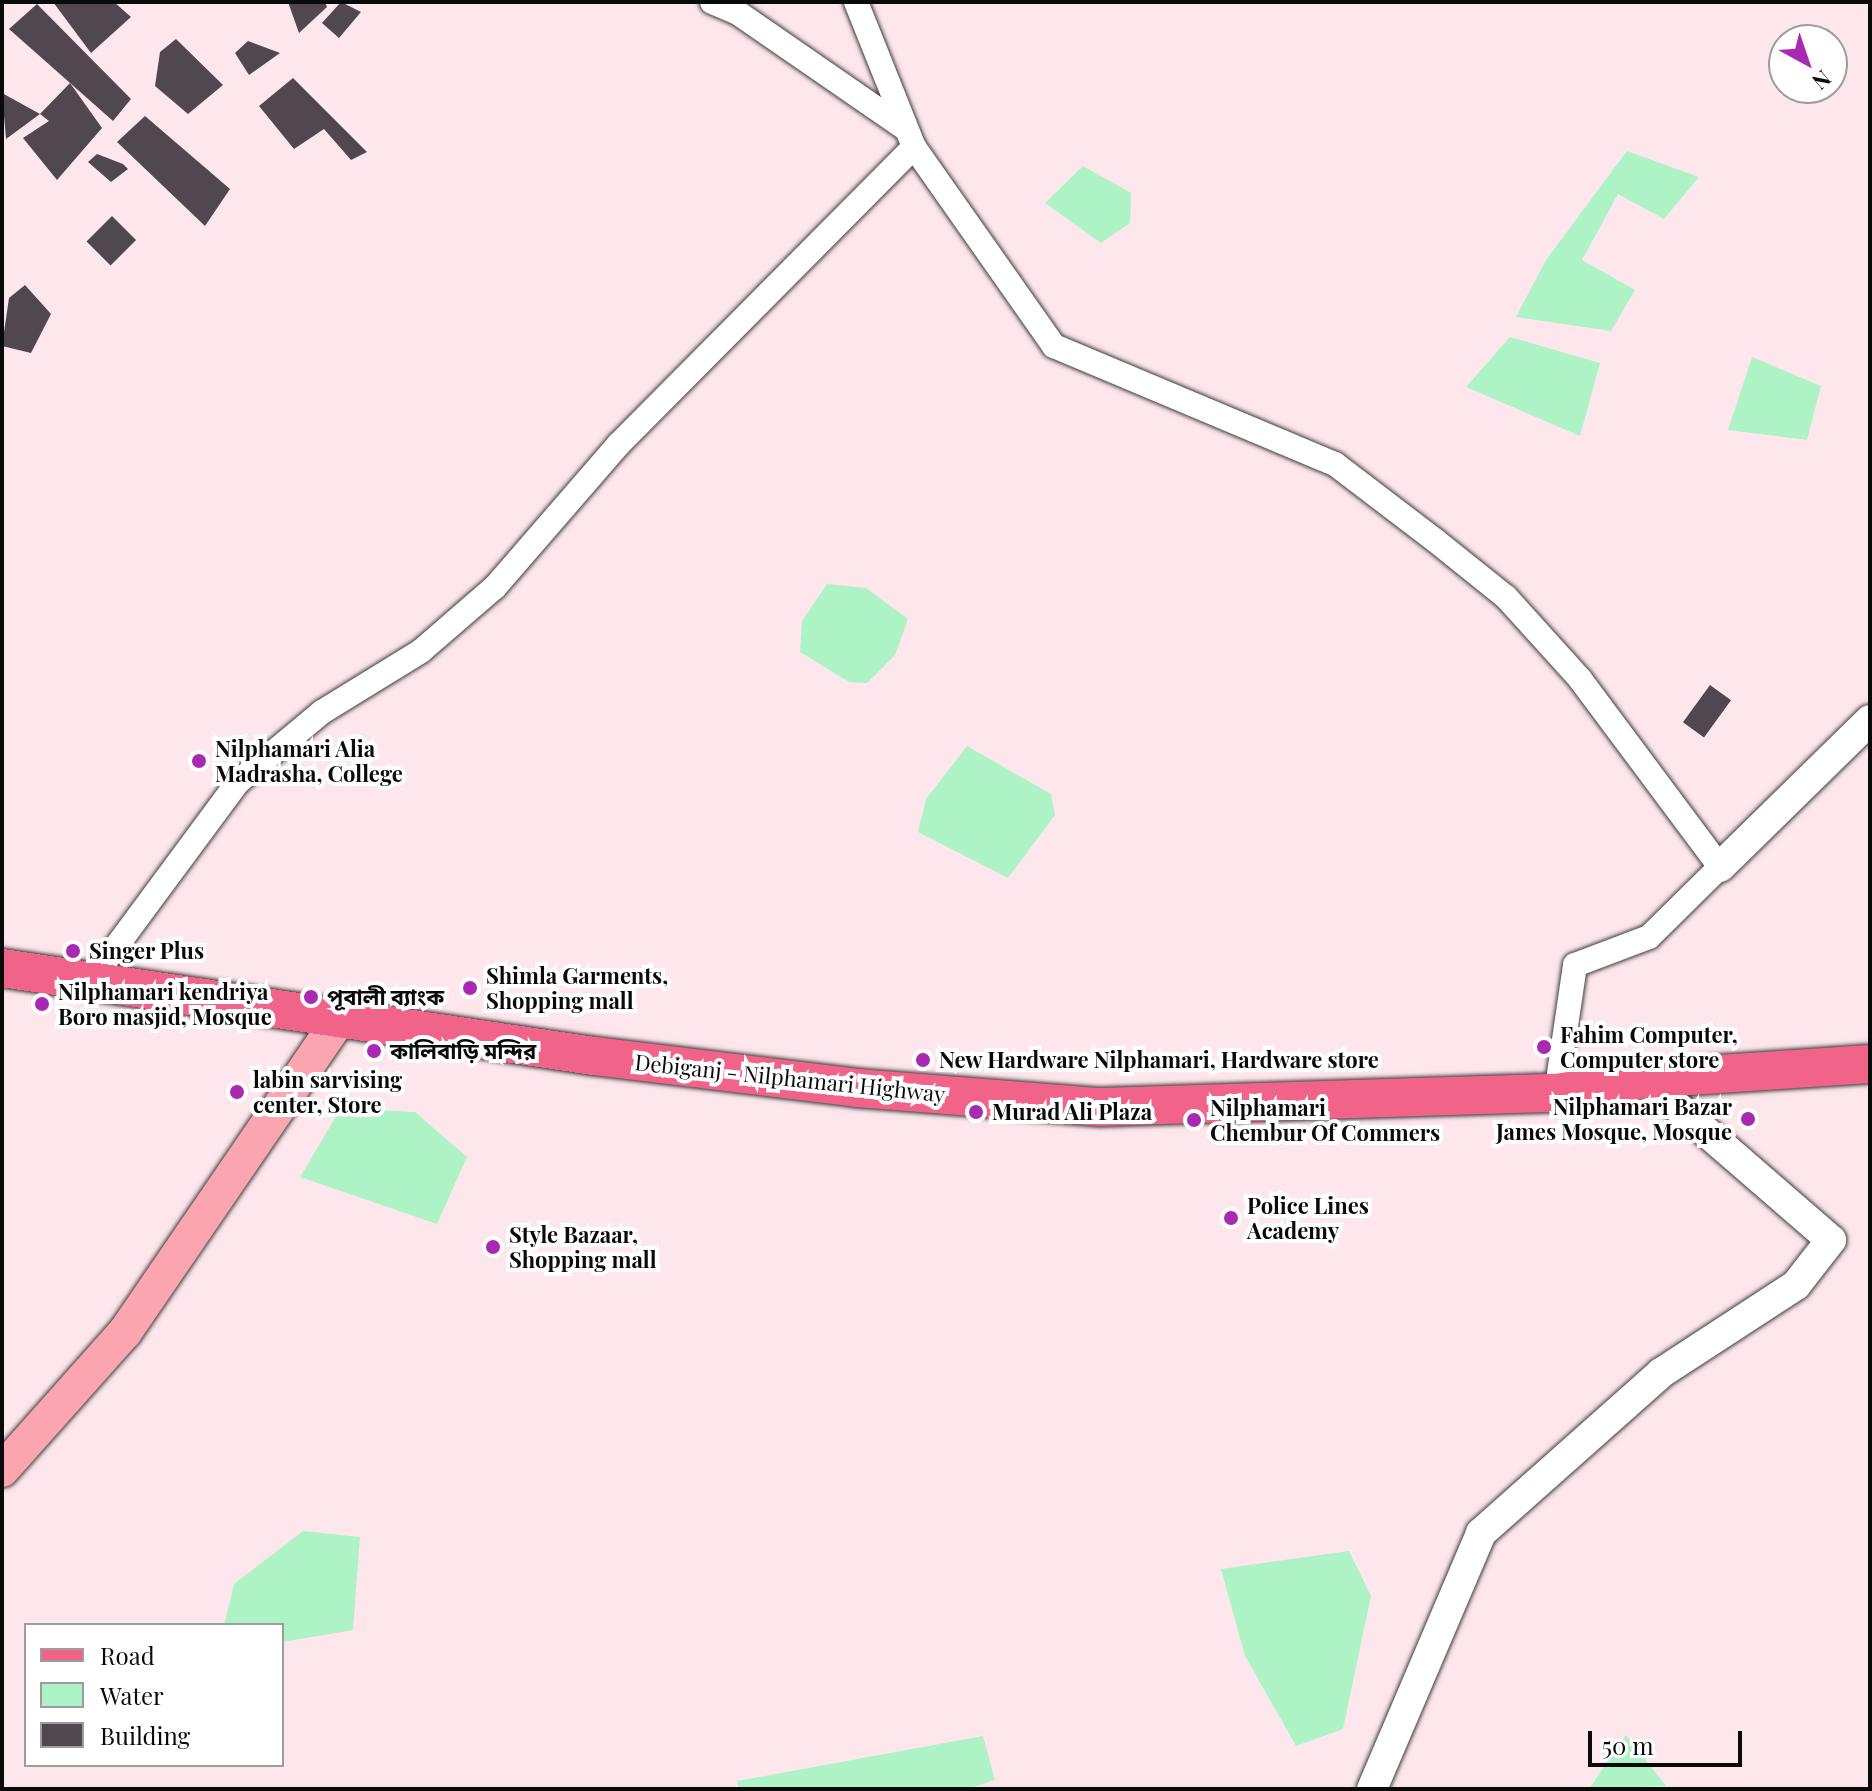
<!DOCTYPE html>
<html>
<head>
<meta charset="utf-8">
<style>
  body { margin:0 }
  #map { position:relative; width:1872px; height:1791px; overflow:hidden; background:#fee7ec; font-family:"Playfair Display","Noto Sans Bengali",serif }
  div>[style] { position:absolute }
  [style*='--x'] { left:calc(var(--x)*1px); top:calc(var(--y)*1px); width:calc(var(--w)*1px); rotate:calc(var(--a)*1deg) }
  .water>* { inset:0; background:#aef3c6 }
  .building>* { inset:0; background:#51474e; transform-origin:0 0 }
  .roads { filter:drop-shadow(0 0 2px #3d3d3d) drop-shadow(0 0 2px #3d3d3d) }
  .minor>* { height:24px; margin:-12px; padding:0 12px; transform-origin:12px; border-radius:12px; background:#fff }
  .tertiary>* { height:30px; margin:-15px; padding:0 15px; transform-origin:15px; border-radius:15px; background:#fff }
  .secondary>* { height:34px; margin:-17px; padding:0 17px; transform-origin:17px; border-radius:17px; background:#fba5b0 }
  .primary>* { height:38px; margin:-19px; padding:0 19px; transform-origin:19px; border-radius:19px; background:#f26389 }
  .dots>* { width:22px; height:22px; translate:-50% -50%; box-sizing:border-box; border:4px solid #fff; border-radius:50% }
  span { translate:-50% -50%; white-space:nowrap; text-align:center; line-height:1.15; -webkit-text-stroke:8px #fff; paint-order:stroke }
  .poi-label { font-size:22px; color:#0a0a0a; font-weight:700 }
  .left { translate:0 -50%; text-align:left }
  .right { translate:-100% -50%; text-align:right }
  .street-label { font-size:22px; color:#0a0a0a }
  .frame { position:absolute; inset:0; border:4px solid #0a0a0a; pointer-events:none }
  .legend { position:absolute; left:24px; top:1623px; width:260px; height:144px; box-sizing:border-box; background:#fff; border:2px solid #9d9d9d; margin:0; padding:10px 14px; list-style:none; font-size:24px; color:#0a0a0a }
  .legend li { display:flex; align-items:center; gap:16px; height:40px }
  .legend b { width:40px; border:2px solid #9d9d9d }
  .north { position:absolute; left:1768px; top:24px; width:80px; height:80px; box-sizing:border-box; background:#fff; border:2px solid #9d9d9d; border-radius:50%; rotate:140deg; font-size:22px; font-weight:700; line-height:32px; text-align:center; color:#0a0a0a }
  .north::after { content:''; display:block; margin:auto; width:28px; height:36px; background:#a829b2; clip-path:polygon(50% 0,100% 100%,50% 72%,0 100%) }
  .scale { position:absolute; left:1588px; top:1731px; width:154px; height:36px; box-sizing:border-box; border:4px solid #0a0a0a; border-top:0; padding-left:10px; font-size:24px; line-height:28px; white-space:nowrap; color:#0a0a0a; -webkit-text-stroke:6px #fff; paint-order:stroke }
</style>
</head>
<body>
<div id="map">
  <div class="water">
    <i style="clip-path:polygon(1627px 151px,1699px 177px,1664px 219px,1618px 194px,1582px 260px,1635px 290px,1611px 331px,1516px 317px,1546px 260px)"></i>
    <i style="clip-path:polygon(1083px 166px,1131px 193px,1130px 223px,1101px 243px,1045px 203px)"></i>
    <i style="clip-path:polygon(1510px 337px,1600px 363px,1580px 436px,1466px 387px)"></i>
    <i style="clip-path:polygon(1752px 357px,1821px 386px,1807px 440px,1728px 430px)"></i>
    <i style="clip-path:polygon(827px 584px,866px 588px,908px 619px,895px 655px,867px 683px,849px 682px,800px 652px,802px 621px)"></i>
    <i style="clip-path:polygon(967px 746px,1051px 794px,1055px 815px,1008px 878px,918px 832px,926px 799px)"></i>
    <i style="clip-path:polygon(341px 1108px,415px 1112px,467px 1157px,437px 1224px,300px 1177px)"></i>
    <i style="clip-path:polygon(303px 1531px,360px 1537px,353px 1630px,282px 1642px,282px 1625px,224px 1625px,234px 1584px)"></i>
    <i style="clip-path:polygon(1349px 1551px,1371px 1596px,1343px 1729px,1296px 1746px,1245px 1656px,1221px 1569px)"></i>
    <i style="clip-path:polygon(1626px 1735px,1666px 1786px,1589px 1789px)"></i>
    <i style="clip-path:polygon(983px 1736px,995px 1780px,967px 1789px,739px 1789px,737px 1781px)"></i>
  </div>
  <div class="building">
    <i style="clip-path:polygon(53px 2px,114px 2px,131px 17px,91px 53px)"></i>
    <i style="clip-path:polygon(288px 2px,325px 2px,327px 7px,299px 33px)"></i>
    <i style="clip-path:polygon(341px 2px,361px 12px,339px 38px,322px 23px)"></i>
    <i style="clip-path:polygon(37px 4px,131px 99px,113px 121px,9px 29px)"></i>
    <i style="clip-path:polygon(176px 39px,223px 85px,188px 114px,155px 86px,160px 52px)"></i>
    <i style="clip-path:polygon(248px 41px,280px 53px,249px 75px,235px 53px)"></i>
    <i style="clip-path:polygon(293px 78px,367px 152px,351px 160px,324px 129px,294px 149px,259px 106px)"></i>
    <i style="clip-path:polygon(70px 83px,102px 128px,57px 180px,23px 138px,49px 121px,40px 114px,6px 139px,2px 93px,40px 114px)"></i>
    <i style="clip-path:polygon(145px 116px,230px 189px,205px 226px,117px 142px)"></i>
    <i style="clip-path:polygon(97px 154px,123px 164px,128px 169px,111px 182px,88px 162px)"></i>
    <i style="left:112px;top:216px;width:34px;height:36px;rotate:45deg"></i>
    <i style="clip-path:polygon(25px 285px,51px 314px,31px 353px,2px 346px,9px 298px)"></i>
    <i style="left:1710px;top:685px;width:26px;height:46px;rotate:36deg"></i>
  </div>
  <div class="roads">
    <div class="minor">
      <i style="--x:712;--y:2;--w:28;--a:23"></i>
      <i style="--x:738;--y:13;--w:204;--a:34.6"></i>
      <i style="--x:856;--y:2;--w:156;--a:68.2"></i>
      <i style="--x:914;--y:147;--w:243;--a:54.9"></i>
      <i style="--x:1054;--y:346;--w:305;--a:22.8"></i>
      <i style="--x:1335;--y:464;--w:127;--a:37.3"></i>
      <i style="--x:1436;--y:541;--w:90;--a:38.7"></i>
      <i style="--x:1506;--y:597;--w:110;--a:47.9"></i>
      <i style="--x:1580;--y:679;--w:234;--a:53.3"></i>
      <i style="--x:1720;--y:867;--w:100;--a:135.4"></i>
      <i style="--x:1649;--y:937;--w:79;--a:159.3"></i>
      <i style="--x:1575;--y:965;--w:129;--a:98.4"></i>
      <i style="--x:90;--y:982;--w:249;--a:-53.5"></i>
      <i style="--x:238;--y:782;--w:109;--a:-39.8"></i>
      <i style="--x:322;--y:712;--w:116;--a:-31.6"></i>
      <i style="--x:421;--y:651;--w:98;--a:-40.9"></i>
      <i style="--x:495;--y:587;--w:188;--a:-49.1"></i>
      <i style="--x:618;--y:445;--w:420;--a:-45.2"></i>
    </div>
    <div class="tertiary">
      <i style="--x:1720;--y:867;--w:210;--a:-44.4"></i>
      <i style="--x:1372;--y:1789;--w:278;--a:-66.9"></i>
      <i style="--x:1481;--y:1533;--w:241;--a:-41.6"></i>
      <i style="--x:1661;--y:1373;--w:161;--a:-33.1"></i>
      <i style="--x:1796;--y:1285;--w:57;--a:-52.1"></i>
      <i style="--x:1831;--y:1240;--w:246;--a:-139.1"></i>
    </div>
    <div class="secondary">
      <i style="--x:2;--y:1470;--w:185;--a:-48.3"></i>
      <i style="--x:125;--y:1332;--w:378;--a:-55.6"></i>
    </div>
    <div class="primary">
      <i style="--x:2;--y:968;--w:599;--a:8.46"></i>
      <i style="--x:594;--y:1056;--w:265;--a:6.9"></i>
      <i style="--x:857;--y:1088;--w:244;--a:4.5"></i>
      <i style="--x:1100;--y:1107;--w:456;--a:-1.8"></i>
      <i style="--x:1556;--y:1093;--w:90;--a:-8.9"></i>
      <i style="--x:1645;--y:1079;--w:225;--a:-3.8"></i>
    </div>
  </div>
  <div class="dots">
    <i style="left:199px;top:761px;background:#a829b2"></i>
    <i style="left:73px;top:951px;background:#a829b2"></i>
    <i style="left:470px;top:988px;background:#a829b2"></i>
    <i style="left:311px;top:997px;background:#a829b2"></i>
    <i style="left:42px;top:1004px;background:#a829b2"></i>
    <i style="left:1544px;top:1047px;background:#a829b2"></i>
    <i style="left:374px;top:1051px;background:#a829b2"></i>
    <i style="left:923px;top:1060px;background:#a829b2"></i>
    <i style="left:237px;top:1092px;background:#a829b2"></i>
    <i style="left:976px;top:1112px;background:#a829b2"></i>
    <i style="left:1748px;top:1119px;background:#a829b2"></i>
    <i style="left:1194px;top:1120px;background:#a829b2"></i>
    <i style="left:1231px;top:1218px;background:#a829b2"></i>
    <i style="left:493px;top:1247px;background:#a829b2"></i>
  </div>
  <div class="poi-label">
    <span class="left" style="left:215px;top:761px">Nilphamari Alia<br>Madrasha, College</span>
    <span class="left" style="left:89px;top:951px">Singer Plus</span>
    <span class="left" style="left:486px;top:988px">Shimla Garments,<br>Shopping mall</span>
    <span class="left" style="left:58px;top:1004px">Nilphamari kendriya<br>Boro masjid, Mosque</span>
    <span class="left" style="left:327px;top:997px">পূবালী ব্যাংক</span>
    <span class="left" style="left:1560px;top:1047px">Fahim Computer,<br>Computer store</span>
    <span class="left" style="left:390px;top:1051px">কালিবাড়ি মন্দির</span>
    <span class="left" style="left:939px;top:1060px">New Hardware Nilphamari, Hardware store</span>
    <span class="left" style="left:253px;top:1092px">labin sarvising<br>center, Store</span>
    <span class="right" style="left:1732px;top:1119px">Nilphamari Bazar<br>James Mosque, Mosque</span>
    <span class="left" style="left:1210px;top:1120px">Nilphamari<br>Chembur Of Commers</span>
    <span class="left" style="left:992px;top:1112px">Murad Ali Plaza</span>
    <span class="left" style="left:1247px;top:1218px">Police Lines<br>Academy</span>
    <span class="left" style="left:509px;top:1247px">Style Bazaar,<br>Shopping mall</span>
  </div>
  <div class="street-label">
    <span style="left:790px;top:1078px;rotate:6deg">Debiganj - Nilphamari Highway</span>
  </div>
  <div class="frame"></div>
  <ul class="legend">
  <li><b style="height:10px;background:#f26389"></b>Road</li>
  <li><b style="height:22px;background:#aef3c6"></b>Water</li>
  <li><b style="height:22px;background:#51474e"></b>Building</li>
  </ul>
  <div class="north">N</div>
  <div class="scale">50 m</div>
</div>
</body>
</html>
